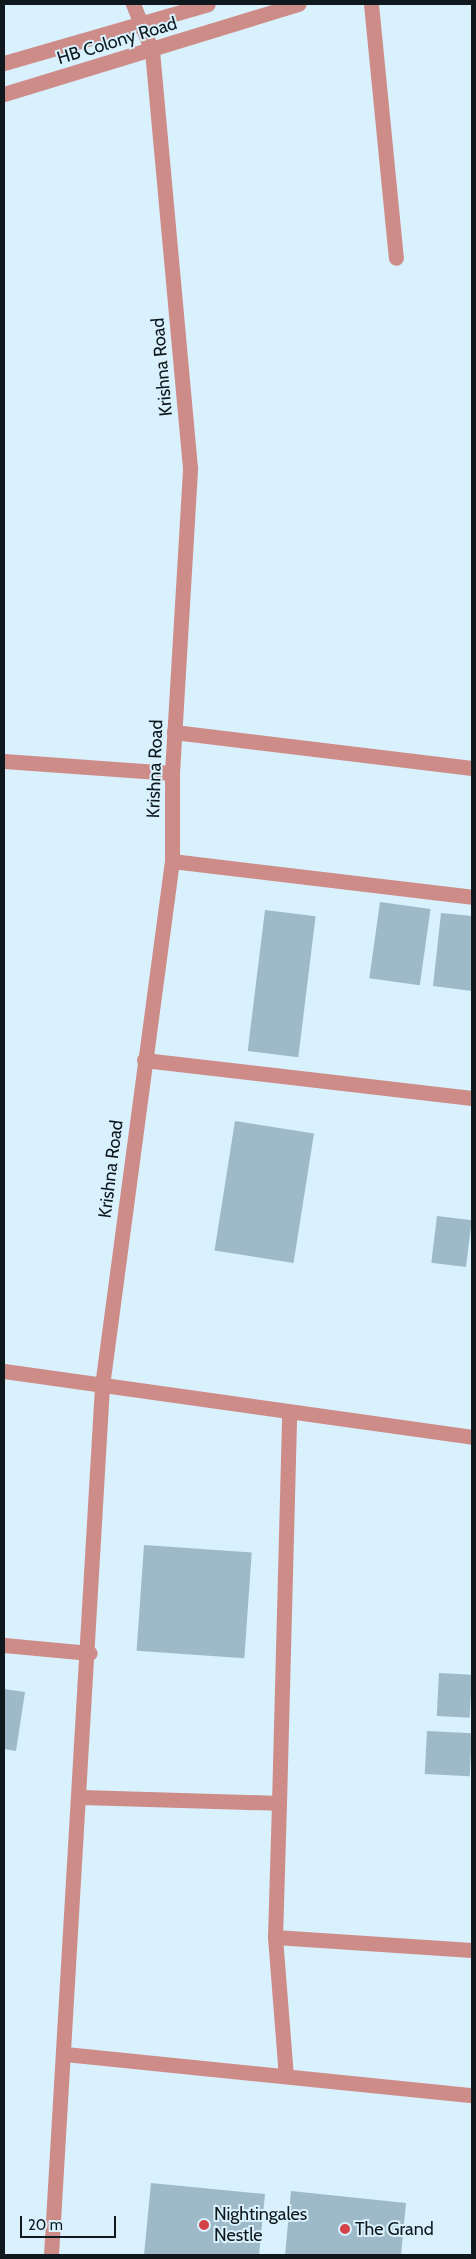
<!DOCTYPE html>
<html>
<head>
<meta charset="utf-8">
<style>
  body { margin:0 }
  #map { position:relative; width:476px; height:2259px; overflow:hidden; background:#d9f0fd; font-family:Cabin,sans-serif }
  div>[style] { position:absolute }
  [style*='--x'] { left:calc(var(--x)*1px); top:calc(var(--y)*1px); width:calc(var(--w)*1px); rotate:calc(var(--a)*1deg) }
  .building>* { inset:0; background:#9ebac9; transform-origin:0 0 }
  .minor>* { height:15px; margin:-7.5px; padding:0 7.5px; transform-origin:7.5px; border-radius:7.5px; background:#ce8c88 }
  .dots>* { width:14px; height:14px; translate:-50% -50%; box-sizing:border-box; border:2px solid #d9f0fd; border-radius:50% }
  span { translate:-50% -50%; white-space:nowrap; text-align:center; line-height:1.15; -webkit-text-stroke:4px #d9f0fd; paint-order:stroke }
  .street-label { font-size:18px; color:#0e181d }
  .poi-label { font-size:18px; color:#0e181d }
  .left { translate:0 -50%; text-align:left }
  .frame { position:absolute; inset:0; border:5px solid #0e181d; pointer-events:none }
  .scale { position:absolute; left:20px; top:2216px; width:96px; height:22px; box-sizing:border-box; border:2px solid #0e181d; border-top:0; padding-left:6px; font-size:15px; line-height:18px; white-space:nowrap; color:#0e181d; -webkit-text-stroke:4px #d9f0fd; paint-order:stroke }
</style>
</head>
<body>
<div id="map">
  <div class="building">
    <i style="left:380px;top:902px;width:51px;height:77px;rotate:8deg"></i>
    <i style="left:265px;top:910px;width:51px;height:142px;rotate:7deg"></i>
    <i style="clip-path:polygon(441px 913px,472px 916px,472px 991px,433px 986px)"></i>
    <i style="left:235px;top:1121px;width:80px;height:131px;rotate:9deg"></i>
    <i style="left:437px;top:1216px;width:35px;height:47px;rotate:7deg"></i>
    <i style="left:144px;top:1545px;width:108px;height:106px;rotate:4deg"></i>
    <i style="left:439px;top:1673px;width:33px;height:43px;rotate:3deg"></i>
    <i style="clip-path:polygon(4px 1689px,25px 1692px,16px 1751px,4px 1749px)"></i>
    <i style="left:427px;top:1731px;width:45px;height:43px;rotate:3deg"></i>
    <i style="clip-path:polygon(151px 2183px,265px 2194px,259px 2255px,144px 2255px)"></i>
    <i style="clip-path:polygon(291px 2191px,406px 2203px,401px 2255px,285px 2255px)"></i>
  </div>
  <div class="minor">
    <i style="--x:371;--y:4;--w:255;--a:84.4"></i>
    <i style="--x:4;--y:63;--w:212;--a:-16.1"></i>
    <i style="--x:4;--y:94;--w:308;--a:-17"></i>
    <i style="--x:174;--y:732;--w:300;--a:6.9"></i>
    <i style="--x:4;--y:761;--w:168;--a:4.1"></i>
    <i style="--x:172;--y:861;--w:302;--a:6.8"></i>
    <i style="--x:144;--y:1060;--w:330;--a:6.6"></i>
    <i style="--x:4;--y:1371;--w:473;--a:8"></i>
    <i style="--x:4;--y:1645;--w:86;--a:5.3"></i>
    <i style="--x:81;--y:1797;--w:198;--a:1.7"></i>
    <i style="--x:279;--y:1803;--w:134;--a:91.7"></i>
    <i style="--x:275;--y:1937;--w:197;--a:3.8"></i>
    <i style="--x:279;--y:1803;--w:391;--a:-88.5"></i>
    <i style="--x:275;--y:1937;--w:139;--a:85.5"></i>
    <i style="--x:65;--y:2054;--w:409;--a:5.8"></i>
    <i style="--x:51;--y:2255;--w:870;--a:-86.64"></i>
    <i style="--x:102;--y:1386;--w:530;--a:-82.41"></i>
    <i style="--x:172;--y:861;--w:88;--a:-90"></i>
    <i style="--x:172;--y:773;--w:306;--a:-86.6"></i>
    <i style="--x:190;--y:468;--w:419;--a:-95.2"></i>
    <i style="--x:152;--y:51;--w:51;--a:-112"></i>
  </div>
  <div class="dots">
    <i style="left:204px;top:2225px;background:#d24247"></i>
    <i style="left:345px;top:2229px;background:#d24247"></i>
  </div>
  <div class="street-label">
    <span style="left:117px;top:41px;rotate:-17deg">HB Colony Road</span>
    <span style="left:162px;top:367px;rotate:-95deg">Krishna Road</span>
    <span style="left:155px;top:769px;rotate:-88deg">Krishna Road</span>
    <span style="left:111px;top:1169px;rotate:-83deg">Krishna Road</span>
  </div>
  <div class="poi-label">
    <span class="left" style="left:214px;top:2225px">Nightingales<br>Nestle</span>
    <span class="left" style="left:355px;top:2229px">The Grand</span>
  </div>
  <div class="frame"></div>
  <div class="scale">20 m</div>
</div>
</body>
</html>
